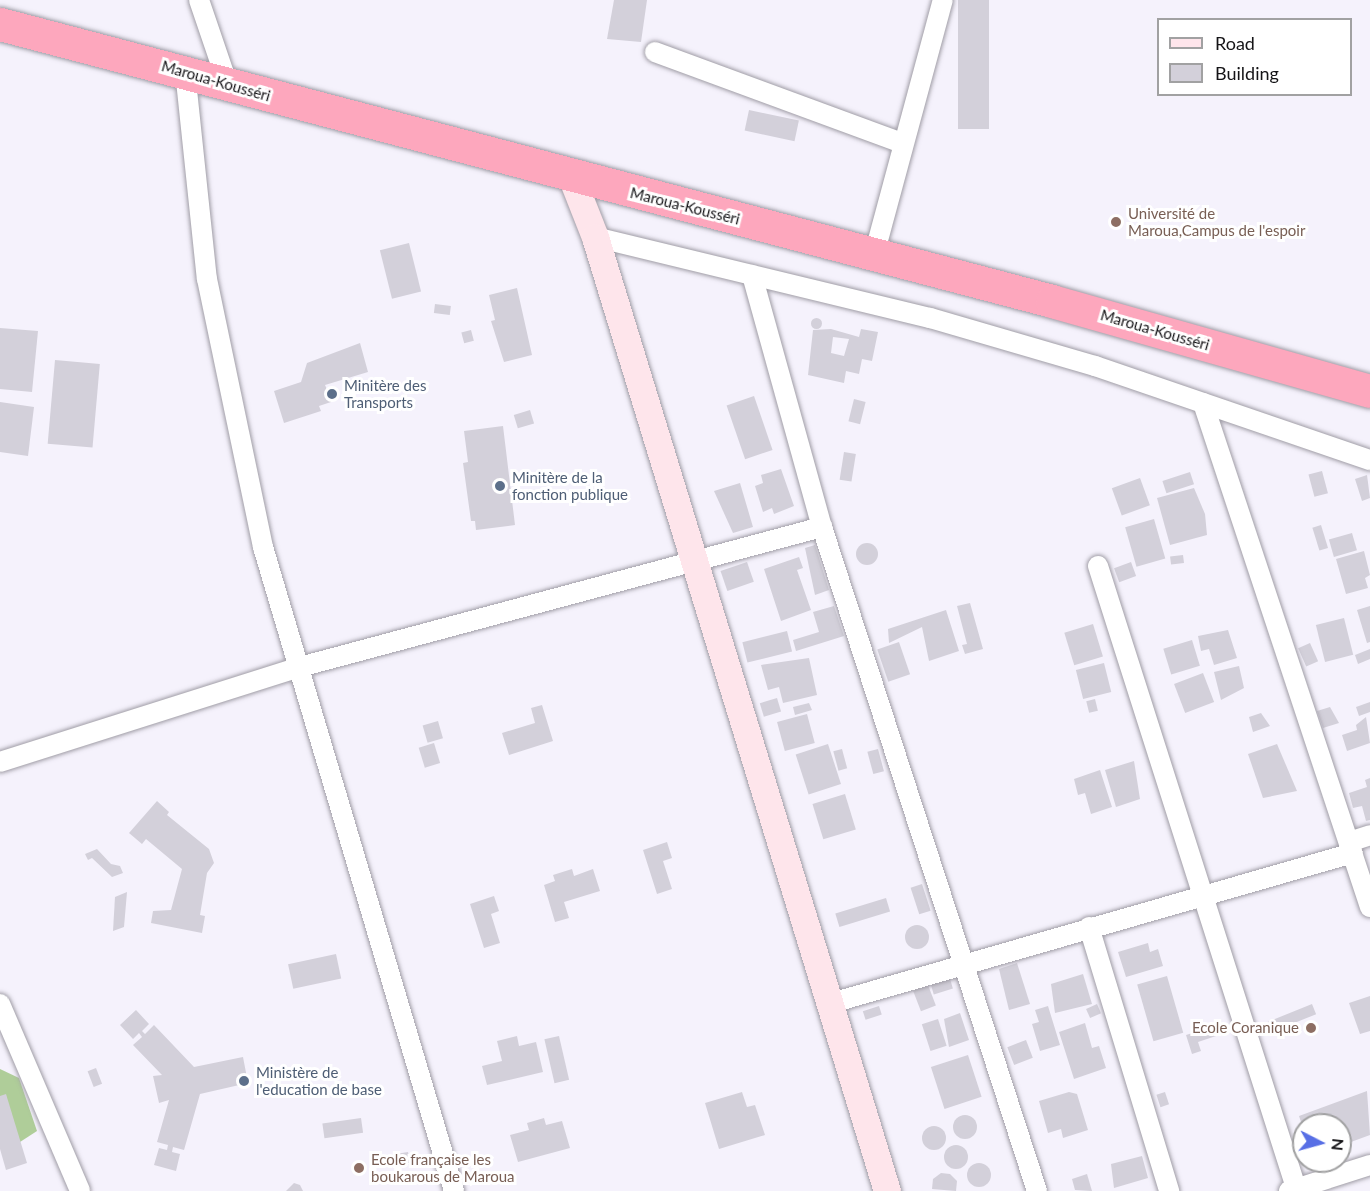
<!DOCTYPE html>
<html>
<head>
<meta charset="utf-8">
<style>
  body { margin:0 }
  #map { position:relative; width:1370px; height:1191px; overflow:hidden; background:#f5f2fc; font-family:Lato,sans-serif }
  div>[style] { position:absolute }
  [style*='--x'] { left:calc(var(--x)*1px); top:calc(var(--y)*1px); width:calc(var(--w)*1px); rotate:calc(var(--a)*1deg) }
  .forest>* { inset:0; background:#afcd99 }
  .building>* { inset:0; background:#d3d0da; transform-origin:0 0 }
  .round { border-radius:50% }
  .roads { filter:drop-shadow(0 0 2px #a09da6) drop-shadow(0 0 2px #a09da6) }
  .street>* { height:20px; margin:-10px; padding:0 10px; transform-origin:10px; border-radius:10px; background:#fff }
  .secondary>* { height:27px; margin:-13.5px; padding:0 13.5px; transform-origin:13.5px; border-radius:13.5px; background:#fee5eb }
  .highway>* { height:33px; margin:-16.5px; padding:0 16.5px; transform-origin:16.5px; border-radius:16.5px; background:#fda7bd }
  .dots>* { width:16px; height:16px; translate:-50% -50%; box-sizing:border-box; border:3px solid #fff; border-radius:50% }
  span { translate:-50% -50%; white-space:nowrap; text-align:center; line-height:1.15; -webkit-text-stroke:6px #fff; paint-order:stroke }
  .street-label { font-size:15px; color:#151417 }
  .education-label { font-size:15px; color:#785e54 }
  .left { translate:0 -50%; text-align:left }
  .right { translate:-100% -50%; text-align:right }
  .service-label { font-size:15px; color:#4e5e75 }
  .legend { position:absolute; left:1157px; top:18px; width:195px; height:78px; box-sizing:border-box; background:#fff; border:2px solid #a1a1a2; margin:0; padding:8px 10px; list-style:none; font-size:18px; color:#151417 }
  .legend li { display:flex; align-items:center; gap:12px; height:30px }
  .legend b { width:30px; border:2px solid #a1a1a2 }
  .north { position:absolute; left:1292px; top:1113px; width:60px; height:60px; box-sizing:border-box; background:#fff; border:2px solid #a1a1a2; border-radius:50%; rotate:96deg; font-size:16px; font-weight:700; line-height:24px; text-align:center; color:#151417 }
  .north::after { content:''; display:block; margin:auto; width:21px; height:27px; background:#586fe5; clip-path:polygon(50% 0,100% 100%,50% 72%,0 100%) }
</style>
</head>
<body>
<div id="map">
  <div class="forest">
    <i style="clip-path:polygon(0 1069px,19px 1078px,37px 1131px,20px 1142px,0 1097px)"></i>
  </div>
  <div class="building">
    <i style="clip-path:polygon(614px 0,647px 0,641px 42px,607px 39px)"></i>
    <i style="left:958px;top:0;width:31px;height:129px"></i>
    <i style="left:749px;top:110px;width:51px;height:21px;rotate:12deg"></i>
    <i style="left:409px;top:243px;width:50px;height:30px;rotate:76deg"></i>
    <i style="clip-path:polygon(517px 288px,532px 355px,504px 362px,491px 321px,495px 320px,489px 295px)"></i>
    <i style="left:435px;top:304px;width:16px;height:9px;rotate:7deg"></i>
    <i class="round" style="left:810.5px;top:317.5px;width:11px;height:11px"></i>
    <i style="clip-path:polygon(0 328px,38px 331px,32px 392px,0 389px)"></i>
    <i style="clip-path:polygon(evenodd,831px 329px,859px 337px,861px 329px,878px 332px,872px 361px,862px 359px,859px 374px,846px 371px,844px 383px,808px 375px,813px 330px,831px 329px,833px 337px,849px 339px,844px 356px,831px 353px,833px 337px)"></i>
    <i style="left:471px;top:330px;width:11px;height:10px;rotate:75deg"></i>
    <i style="clip-path:polygon(360px 343px,368px 372px,325px 385px,329px 394px,335px 396px,331px 402px,319px 406px,321px 411px,284px 423px,274px 391px,301px 382px,307px 363px)"></i>
    <i style="left:55px;top:360px;width:45px;height:84px;rotate:5deg"></i>
    <i style="left:754px;top:396px;width:57px;height:29px;rotate:71deg"></i>
    <i style="left:854px;top:399px;width:12px;height:23px;rotate:14deg"></i>
    <i style="clip-path:polygon(0 402px,34px 407px,28px 456px,0 452px)"></i>
    <i style="left:530px;top:410px;width:14px;height:17px;rotate:73deg"></i>
    <i style="clip-path:polygon(503px 426px,515px 525px,476px 530px,475px 521px,471px 521px,463px 463px,468px 462px,464px 431px)"></i>
    <i style="left:844px;top:452px;width:12px;height:28px;rotate:9deg"></i>
    <i style="clip-path:polygon(781px 469px,794px 506px,774px 514px,772px 508px,763px 512px,755px 486px,763px 483px,761px 475px)"></i>
    <i style="left:1322px;top:471px;width:23px;height:14px;rotate:75deg"></i>
    <i style="left:1190px;top:472px;width:13px;height:29px;rotate:72deg"></i>
    <i style="clip-path:polygon(1367px 475px,1370px 498px,1362px 501px,1355px 479px)"></i>
    <i style="left:1140px;top:478px;width:29px;height:30px;rotate:70deg"></i>
    <i style="clip-path:polygon(740px 483px,753px 527px,733px 533px,714px 491px)"></i>
    <i style="clip-path:polygon(1194px 488px,1205px 514px,1207px 535px,1170px 545px,1157px 498px)"></i>
    <i style="left:1154px;top:519px;width:41px;height:30px;rotate:74deg"></i>
    <i style="left:1321px;top:525px;width:24px;height:9px;rotate:73deg"></i>
    <i style="left:1352px;top:533px;width:18px;height:24px;rotate:74deg"></i>
    <i class="round" style="left:856px;top:543px;width:22px;height:22px"></i>
    <i style="clip-path:polygon(815px 545px,829px 590px,815px 595px,805px 548px)"></i>
    <i style="clip-path:polygon(1364px 551px,1370px 575px,1365px 578px,1368px 588px,1346px 594px,1336px 559px)"></i>
    <i style="left:1183px;top:555px;width:8px;height:13px;rotate:83deg"></i>
    <i style="clip-path:polygon(799px 557px,803px 568px,797px 570px,811px 610px,781px 621px,764px 569px)"></i>
    <i style="left:747px;top:562px;width:21px;height:28px;rotate:71deg"></i>
    <i style="left:1131px;top:562px;width:15px;height:18px;rotate:70deg"></i>
    <i style="clip-path:polygon(970px 603px,983px 649px,965px 654px,962px 645px,967px 644px,957px 606px)"></i>
    <i style="clip-path:polygon(834px 606px,844px 636px,796px 651px,793px 640px,819px 632px,813px 612px)"></i>
    <i style="clip-path:polygon(1370px 606px,1370px 642px,1367px 643px,1357px 610px)"></i>
    <i style="clip-path:polygon(946px 610px,959px 651px,929px 661px,922px 627px,889px 643px,888px 629px)"></i>
    <i style="left:1344px;top:618px;width:38px;height:29px;rotate:76deg"></i>
    <i style="left:1093px;top:624px;width:34px;height:30px;rotate:73deg"></i>
    <i style="clip-path:polygon(1228px 630px,1237px 658px,1214px 665px,1209px 649px,1201px 651px,1198px 636px)"></i>
    <i style="left:787px;top:631px;width:21px;height:46px;rotate:76deg"></i>
    <i style="left:1192px;top:640px;width:27px;height:30px;rotate:73deg"></i>
    <i style="left:899px;top:642px;width:34px;height:23px;rotate:71deg"></i>
    <i style="left:1310px;top:643px;width:20px;height:13px;rotate:66deg"></i>
    <i style="clip-path:polygon(1370px 649px,1370px 659px,1358px 664px,1355px 655px)"></i>
    <i style="clip-path:polygon(809px 658px,817px 695px,783px 703px,779px 687px,768px 690px,761px 665px)"></i>
    <i style="left:1104px;top:663px;width:30px;height:29px;rotate:76deg"></i>
    <i style="clip-path:polygon(1239px 666px,1244px 688px,1221px 700px,1214px 672px)"></i>
    <i style="left:1203px;top:673px;width:31px;height:31px;rotate:69deg"></i>
    <i style="left:777px;top:698px;width:14px;height:18px;rotate:73deg"></i>
    <i style="left:1095px;top:699px;width:12px;height:9px;rotate:76deg"></i>
    <i style="clip-path:polygon(1370px 702px,1370px 712px,1359px 716px,1356px 707px)"></i>
    <i style="clip-path:polygon(809px 703px,812px 710px,795px 715px,793px 707px)"></i>
    <i style="clip-path:polygon(542px 705px,553px 741px,509px 755px,502px 733px,535px 723px,531px 708px)"></i>
    <i style="clip-path:polygon(1330px 707px,1339px 723px,1323px 728px,1317px 711px)"></i>
    <i style="clip-path:polygon(1261px 713px,1270px 726px,1253px 732px,1249px 717px)"></i>
    <i style="left:807px;top:714px;width:30px;height:31px;rotate:75deg"></i>
    <i style="clip-path:polygon(1366px 717px,1370px 743px,1347px 751px,1342px 735px,1357px 730px,1356px 725px)"></i>
    <i style="left:438px;top:721px;width:18px;height:16px;rotate:74deg"></i>
    <i style="left:434px;top:743px;width:21px;height:16px;rotate:73deg"></i>
    <i style="left:828px;top:744px;width:42px;height:34px;rotate:72deg"></i>
    <i style="clip-path:polygon(1277px 744px,1297px 791px,1263px 798px,1248px 754px)"></i>
    <i style="left:842px;top:749px;width:20px;height:9px;rotate:75deg"></i>
    <i style="left:878px;top:749px;width:23px;height:11px;rotate:75deg"></i>
    <i style="clip-path:polygon(1134px 761px,1140px 799px,1116px 807px,1105px 770px)"></i>
    <i style="clip-path:polygon(1100px 770px,1112px 807px,1091px 814px,1085px 793px,1078px 795px,1074px 779px)"></i>
    <i style="clip-path:polygon(1370px 778px,1370px 820px,1366px 821px,1362px 806px,1353px 808px,1349px 793px,1367px 787px,1365px 780px)"></i>
    <i style="left:845px;top:794px;width:37px;height:34px;rotate:73deg"></i>
    <i style="clip-path:polygon(157px 801px,169px 812px,167px 815px,209px 849px,214px 863px,207px 873px,200px 915px,205px 916px,202px 933px,151px 923px,153px 911px,171px 910px,182px 869px,146px 839px,142px 844px,129px 833px)"></i>
    <i style="clip-path:polygon(667px 842px,672px 858px,663px 861px,672px 889px,657px 894px,643px 850px)"></i>
    <i style="clip-path:polygon(97px 849px,111px 864px,120px 866px,123px 873px,112px 877px,92px 858px,88px 860px,85px 854px)"></i>
    <i style="clip-path:polygon(572px 869px,574px 876px,593px 869px,600px 891px,564px 902px,569px 918px,555px 922px,544px 885px,555px 881px,553px 875px)"></i>
    <i style="left:922px;top:884px;width:28px;height:12px;rotate:72deg"></i>
    <i style="clip-path:polygon(127px 892px,124px 927px,113px 931px,115px 897px)"></i>
    <i style="clip-path:polygon(494px 896px,499px 911px,491px 914px,500px 943px,484px 948px,470px 904px)"></i>
    <i style="left:886px;top:898px;width:14px;height:53px;rotate:73deg"></i>
    <i class="round" style="left:905px;top:925px;width:24px;height:24px"></i>
    <i style="clip-path:polygon(1148px 943px,1150px 952px,1158px 949px,1163px 966px,1126px 977px,1118px 952px)"></i>
    <i style="left:336px;top:954px;width:25px;height:49px;rotate:78deg"></i>
    <i style="clip-path:polygon(1017px 963px,1030px 1004px,1009px 1010px,999px 969px)"></i>
    <i style="clip-path:polygon(1083px 974px,1092px 1004px,1055px 1013px,1051px 984px)"></i>
    <i style="left:1167px;top:976px;width:59px;height:31px;rotate:74deg"></i>
    <i style="left:950px;top:979px;width:10px;height:20px;rotate:73deg"></i>
    <i style="left:928px;top:985px;width:22px;height:16px;rotate:69deg"></i>
    <i style="clip-path:polygon(1370px 996px,1370px 1031px,1360px 1034px,1349px 1003px)"></i>
    <i style="left:1097px;top:1004px;width:10px;height:12px;rotate:66deg"></i>
    <i style="left:1312px;top:1004px;width:11px;height:55px;rotate:68deg"></i>
    <i style="left:879px;top:1006px;width:9px;height:17px;rotate:72deg"></i>
    <i style="clip-path:polygon(1048px 1006px,1060px 1045px,1040px 1051px,1032px 1024px,1039px 1022px,1035px 1010px)"></i>
    <i style="clip-path:polygon(136px 1010px,149px 1024px,142px 1031px,145px 1034px,154px 1025px,194px 1067px,243px 1057px,248px 1083px,200px 1094px,184px 1150px,173px 1147px,172px 1152px,180px 1154px,176px 1171px,154px 1165px,159px 1148px,167px 1150px,168px 1145px,157px 1142px,169px 1100px,159px 1103px,153px 1076px,162px 1075px,133px 1045px,142px 1037px,139px 1033px,133px 1039px,120px 1025px)"></i>
    <i style="clip-path:polygon(960px 1013px,969px 1040px,949px 1047px,944px 1019px)"></i>
    <i style="left:938px;top:1019px;width:28px;height:17px;rotate:72deg"></i>
    <i style="clip-path:polygon(1085px 1023px,1092px 1048px,1099px 1046px,1106px 1068px,1074px 1079px,1059px 1032px)"></i>
    <i style="clip-path:polygon(1225px 1023px,1228px 1032px,1198px 1042px,1201px 1051px,1192px 1054px,1186px 1035px)"></i>
    <i style="clip-path:polygon(517px 1036px,519px 1046px,536px 1042px,543px 1072px,487px 1085px,482px 1066px,502px 1061px,497px 1041px)"></i>
    <i style="left:559px;top:1036px;width:45px;height:15px;rotate:77deg"></i>
    <i style="left:1026px;top:1040px;width:19px;height:20px;rotate:69deg"></i>
    <i style="left:968px;top:1055px;width:44px;height:39px;rotate:72deg"></i>
    <i style="left:96px;top:1068px;width:17px;height:9px;rotate:69deg"></i>
    <i style="clip-path:polygon(1367px 1091px,1370px 1135px,1340px 1146px,1340px 1125px,1302px 1125px,1299px 1116px)"></i>
    <i style="clip-path:polygon(742px 1092px,747px 1107px,755px 1105px,765px 1135px,719px 1149px,705px 1103px)"></i>
    <i style="clip-path:polygon(1069px 1092px,1077px 1094px,1088px 1130px,1063px 1138px,1061px 1129px,1048px 1133px,1039px 1101px)"></i>
    <i style="left:1165px;top:1092px;width:13px;height:9px;rotate:72deg"></i>
    <i style="clip-path:polygon(6px 1094px,27px 1163px,6px 1170px,0 1149px,0 1096px)"></i>
    <i class="round" style="left:953px;top:1115px;width:24px;height:24px"></i>
    <i style="left:361px;top:1118px;width:15px;height:39px;rotate:82deg"></i>
    <i style="clip-path:polygon(544px 1118px,546px 1125px,562px 1121px,570px 1148px,518px 1162px,510px 1135px,529px 1130px,527px 1123px)"></i>
    <i class="round" style="left:922px;top:1126px;width:24px;height:24px"></i>
    <i class="round" style="left:944px;top:1145px;width:24px;height:24px"></i>
    <i style="left:408px;top:1152px;width:13px;height:20px;rotate:81deg"></i>
    <i style="clip-path:polygon(1142px 1156px,1148px 1178px,1114px 1188px,1111px 1164px)"></i>
    <i class="round" style="left:967px;top:1163px;width:24px;height:24px"></i>
    <i style="clip-path:polygon(941px 1173px,950px 1174px,957px 1181px,956px 1191px,932px 1189px,933px 1179px)"></i>
    <i style="clip-path:polygon(1087px 1174px,1092px 1191px,1075px 1190px,1072px 1179px)"></i>
    <i style="clip-path:polygon(294px 1183px,300px 1185px,303px 1191px,286px 1191px)"></i>
  </div>
  <div class="roads">
    <div class="street">
      <i style="--x:199;--y:0;--w:90;--a:71.2"></i>
      <i style="--x:655;--y:52;--w:263;--a:20.2"></i>
      <i style="--x:185;--y:71;--w:209;--a:84"></i>
      <i style="--x:207;--y:279;--w:274;--a:78.2"></i>
      <i style="--x:263;--y:547;--w:672;--a:73.48"></i>
      <i style="--x:595;--y:237;--w:345;--a:13.6"></i>
      <i style="--x:930;--y:318;--w:172;--a:16.2"></i>
      <i style="--x:1095;--y:366;--w:291;--a:18.9"></i>
      <i style="--x:874;--y:255;--w:264;--a:-74.9"></i>
      <i style="--x:752;--y:275;--w:262;--a:74.5"></i>
      <i style="--x:822;--y:527;--w:698;--a:72.06"></i>
      <i style="--x:1203;--y:403;--w:531;--a:71.67"></i>
      <i style="--x:1098;--y:566;--w:656;--a:72.34"></i>
      <i style="--x:0;--y:762;--w:311;--a:-17.6"></i>
      <i style="--x:296;--y:668;--w:545;--a:-15.01"></i>
      <i style="--x:1349;--y:842;--w:22;--a:-18"></i>
      <i style="--x:1089;--y:927;--w:276;--a:73.1"></i>
      <i style="--x:0;--y:1004;--w:203;--a:66.8"></i>
      <i style="--x:828;--y:1004;--w:546;--a:-16.05"></i>
      <i style="--x:1289;--y:1191;--w:85;--a:-17.8"></i>
    </div>
    <div class="secondary">
      <i style="--x:571;--y:176;--w:66;--a:68.5"></i>
      <i style="--x:595;--y:237;--w:998;--a:72.98"></i>
    </div>
    <div class="highway">
      <i style="--x:0;--y:24;--w:1088;--a:14.75"></i>
      <i style="--x:1052;--y:301;--w:330;--a:15.8"></i>
    </div>
  </div>
  <div class="dots">
    <i style="left:1116px;top:222px;background:#8d6e63"></i>
    <i style="left:332px;top:394px;background:#5c6f8a"></i>
    <i style="left:500px;top:486px;background:#5c6f8a"></i>
    <i style="left:1311px;top:1028px;background:#8d6e63"></i>
    <i style="left:244px;top:1081px;background:#5c6f8a"></i>
    <i style="left:359px;top:1168px;background:#8d6e63"></i>
  </div>
  <div class="street-label">
    <span style="left:216px;top:81px;rotate:16deg">Maroua-Kousséri</span>
    <span style="left:685px;top:206px;rotate:14deg">Maroua-Kousséri</span>
    <span style="left:1155px;top:330px;rotate:16deg">Maroua-Kousséri</span>
  </div>
  <div class="education-label">
    <span class="left" style="left:1128px;top:222px">Université de<br>Maroua,Campus de l'espoir</span>
    <span class="right" style="left:1299px;top:1028px">Ecole Coranique</span>
    <span class="left" style="left:371px;top:1168px">Ecole française les<br>boukarous de Maroua</span>
  </div>
  <div class="service-label">
    <span class="left" style="left:344px;top:394px">Minitère des<br>Transports</span>
    <span class="left" style="left:512px;top:486px">Minitère de la<br>fonction publique</span>
    <span class="left" style="left:256px;top:1081px">Ministère de<br>l'education de base</span>
  </div>
  <ul class="legend">
  <li><b style="height:8px;background:#fee5eb"></b>Road</li>
  <li><b style="height:16px;background:#d3d0da"></b>Building</li>
  </ul>
  <div class="north">N</div>
</div>
</body>
</html>
